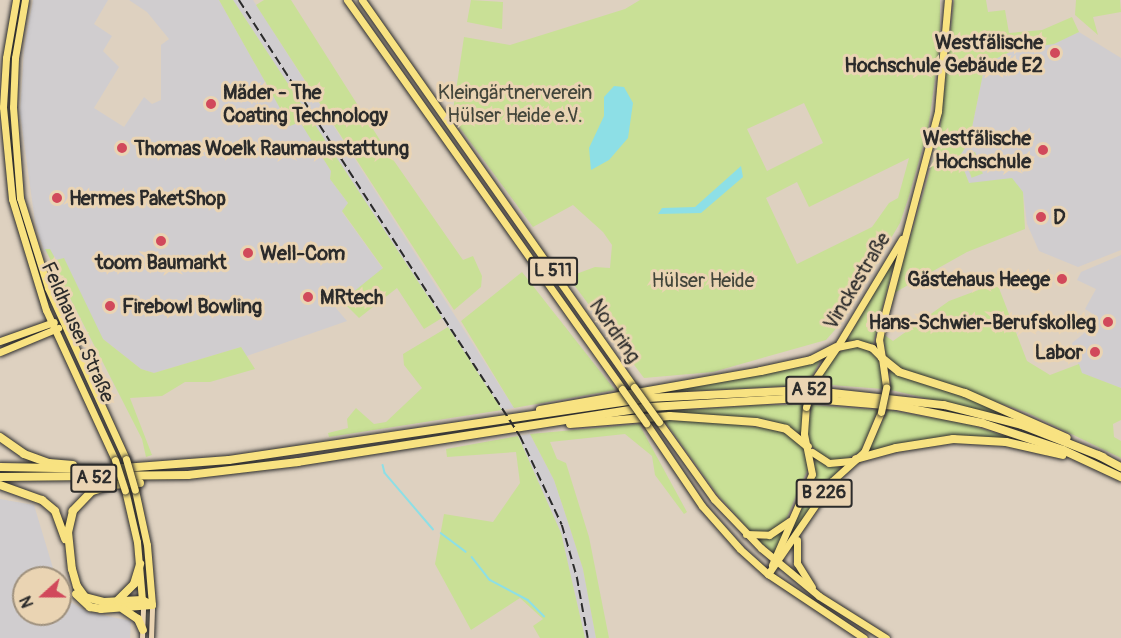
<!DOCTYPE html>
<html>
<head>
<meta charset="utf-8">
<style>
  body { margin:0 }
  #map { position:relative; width:1121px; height:638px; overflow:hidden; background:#ded1c0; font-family:Pangolin,sans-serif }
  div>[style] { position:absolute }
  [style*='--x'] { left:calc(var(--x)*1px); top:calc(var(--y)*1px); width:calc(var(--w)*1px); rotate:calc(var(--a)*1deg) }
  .built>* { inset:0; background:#d0cdcf }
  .green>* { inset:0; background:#c9e096; transform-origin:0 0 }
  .water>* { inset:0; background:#8ddfe6 }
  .stream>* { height:1.5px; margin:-0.75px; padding:0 0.75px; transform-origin:0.75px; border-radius:0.75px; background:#8ddfe6 }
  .roads { filter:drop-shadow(0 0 2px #2b2b2b) drop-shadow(0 0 2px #2b2b2b) }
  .minor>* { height:5px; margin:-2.5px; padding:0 2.5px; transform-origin:2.5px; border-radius:2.5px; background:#ead4b3 }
  .major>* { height:7px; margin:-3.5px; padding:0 3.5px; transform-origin:3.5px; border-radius:3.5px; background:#f8e281 }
  .highway>* { height:8px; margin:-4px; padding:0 4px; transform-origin:4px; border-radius:4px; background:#f8e281 }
  .rail>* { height:1.5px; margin-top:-0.75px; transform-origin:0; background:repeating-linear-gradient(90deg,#2b2b2b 0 9px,transparent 0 13.5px) }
  .bridges { filter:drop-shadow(0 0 2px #2b2b2b) drop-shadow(0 0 2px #2b2b2b) }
  .major-bridge>* { height:7px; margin:-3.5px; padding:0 3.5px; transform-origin:3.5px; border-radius:3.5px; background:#f8e281 }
  .dots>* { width:16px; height:16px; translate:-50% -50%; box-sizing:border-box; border:3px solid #ead4b3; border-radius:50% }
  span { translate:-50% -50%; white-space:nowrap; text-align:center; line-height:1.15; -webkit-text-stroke:6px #ead4b3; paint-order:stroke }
  .shield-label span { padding:2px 4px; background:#ead4b3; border:2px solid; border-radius:4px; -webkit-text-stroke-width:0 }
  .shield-label { font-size:18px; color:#2b2b2b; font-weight:700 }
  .poi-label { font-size:20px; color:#2b2b2b; font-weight:700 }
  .right { translate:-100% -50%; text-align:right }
  .left { translate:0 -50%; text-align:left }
  .park-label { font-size:20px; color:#43463b }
  .street-label { font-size:20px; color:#2b2b2b }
  .north { position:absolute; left:12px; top:566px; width:60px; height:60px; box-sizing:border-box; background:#ead4b3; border:2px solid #9e907d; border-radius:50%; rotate:249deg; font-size:16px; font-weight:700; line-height:24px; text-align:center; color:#2b2b2b }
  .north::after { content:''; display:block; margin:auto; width:21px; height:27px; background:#d1495b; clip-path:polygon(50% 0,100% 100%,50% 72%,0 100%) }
</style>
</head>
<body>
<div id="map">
  <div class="built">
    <i style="clip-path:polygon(33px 0,108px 0,94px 24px,112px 36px,103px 51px,119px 67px,94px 108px,124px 127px,144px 97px,152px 104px,161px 100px,161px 45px,169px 39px,147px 12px,129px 0,219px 0,290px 126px,300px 121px,331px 171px,330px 179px,348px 203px,342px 212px,383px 269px,335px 307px,347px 321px,244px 357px,241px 347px,154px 373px,141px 369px,103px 339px,56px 260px,44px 251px,35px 222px,20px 113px,24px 49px)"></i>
    <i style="clip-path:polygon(233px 0,253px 0,514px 408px,502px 410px)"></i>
    <i style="clip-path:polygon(1079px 32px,1121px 58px,1121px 250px,1078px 267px,1039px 251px,1027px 224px,1023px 192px,969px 183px,959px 157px,969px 142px,985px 64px,1014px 50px,1041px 47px)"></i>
    <i style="clip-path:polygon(1121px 255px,1121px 388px,1081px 373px,1072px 343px,1092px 327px,1098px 317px,1085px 309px,1096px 289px,1077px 280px,1081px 272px)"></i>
    <i style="clip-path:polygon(530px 434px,554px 480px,569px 525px,583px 569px,596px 638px,585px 638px,561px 533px,518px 436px)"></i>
    <i style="clip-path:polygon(0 499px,34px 505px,56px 578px,24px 578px,24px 614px,60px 614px,60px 592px,62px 597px,88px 612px,131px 621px,130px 638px,0 638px)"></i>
  </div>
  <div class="green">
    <i style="clip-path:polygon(219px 0,233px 0,442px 318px,424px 329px,397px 288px,359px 318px,342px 301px,383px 268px,342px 211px,348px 203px,330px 179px,331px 171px,300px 122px,290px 126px)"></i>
    <i style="clip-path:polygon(264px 0,291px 0,385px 148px,463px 260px,473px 256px,482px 276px,481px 287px,454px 310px,256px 5px)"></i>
    <i style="clip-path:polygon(471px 0,503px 2px,502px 29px,467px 22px)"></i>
    <i style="clip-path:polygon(evenodd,640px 0,940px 0,940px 44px,928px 129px,909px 196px,900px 223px,841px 323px,826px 340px,713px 372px,644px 378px,568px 277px,595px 267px,610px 268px,612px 245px,603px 232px,573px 205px,533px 227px,452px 117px,464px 37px,510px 45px,625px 9px,640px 0,804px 103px,823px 143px,767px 171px,747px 129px,804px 103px,640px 0,909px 158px,898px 198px,889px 203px,872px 227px,797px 264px,766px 198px,797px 182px,809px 207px,909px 158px)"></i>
    <i style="clip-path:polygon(954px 0,986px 0,988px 12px,1005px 10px,1009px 33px,1042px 30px,1072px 17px,1079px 32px,1054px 44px,1014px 50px,985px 64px,969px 142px,959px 157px,969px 183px,1012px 178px,1023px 192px,1025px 229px,967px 252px,894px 293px,939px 140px)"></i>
    <i style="clip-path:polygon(1076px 0,1120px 0,1121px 12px,1093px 17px,1098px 35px,1075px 15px)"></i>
    <i style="left:975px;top:152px;width:23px;height:12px;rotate:70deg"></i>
    <i style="clip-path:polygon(45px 249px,50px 249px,56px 260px,64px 258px,103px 339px,141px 369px,154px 373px,241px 347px,255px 369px,210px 382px,185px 382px,162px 396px,130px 398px,152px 455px,146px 457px,142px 439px)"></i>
    <i style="clip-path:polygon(894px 263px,873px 344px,847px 340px,882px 278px)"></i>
    <i style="clip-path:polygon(522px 272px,592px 361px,615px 390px,514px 408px,461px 321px)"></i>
    <i style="clip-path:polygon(997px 283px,1027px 361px,1050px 375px,1079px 364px,1082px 373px,1121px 388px,1121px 420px,1113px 424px,1114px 437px,1121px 441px,1121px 458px,1026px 412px,904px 371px,887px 360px,883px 334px,893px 341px,949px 301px)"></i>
    <i style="clip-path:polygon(448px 327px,502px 410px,329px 437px,328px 433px,348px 428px,347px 419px,356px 408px,374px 424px,386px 422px,422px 388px,404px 365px,403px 354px)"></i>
    <i style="clip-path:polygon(855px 346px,870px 351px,879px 360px,883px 389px,818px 384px,832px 355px)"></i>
    <i style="clip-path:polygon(820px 360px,808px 385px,649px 393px)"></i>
    <i style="clip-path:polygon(890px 371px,960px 394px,1021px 420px,891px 390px)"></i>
    <i style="clip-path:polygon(760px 405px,803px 405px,802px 434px,772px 421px,657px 412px)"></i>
    <i style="clip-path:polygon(812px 405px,878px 410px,861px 451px,845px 460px,831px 461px,820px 455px,811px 445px,807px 431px)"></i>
    <i style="clip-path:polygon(888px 410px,971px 425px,1026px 443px,951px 436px,867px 453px)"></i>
    <i style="clip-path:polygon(664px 420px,712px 421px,785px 431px,806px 449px,810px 464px,784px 524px,772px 533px,751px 532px,717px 494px)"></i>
    <i style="clip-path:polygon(639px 424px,687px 512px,684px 514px,655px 475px,652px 456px,625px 434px,550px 442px,557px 459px,566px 463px,589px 537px,609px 638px,596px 638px,583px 569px,569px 525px,554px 480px,530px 434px)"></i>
    <i style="clip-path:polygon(518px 436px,561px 533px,585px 638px,540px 638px,533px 626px,543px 619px,520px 598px,471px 630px,435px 564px,444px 514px,493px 522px,520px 483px,516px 452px,447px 457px,446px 449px)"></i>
    <i style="clip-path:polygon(815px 459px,840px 468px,779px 557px,808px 496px)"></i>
    <i style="clip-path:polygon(785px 529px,774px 554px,758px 540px,772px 537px)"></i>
  </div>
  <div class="water">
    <i style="clip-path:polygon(614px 86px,624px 87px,633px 103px,628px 138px,609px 160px,591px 170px,589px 148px,604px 116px,604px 97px)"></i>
    <i style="clip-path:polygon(741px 166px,743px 177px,701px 213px,658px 214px,662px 208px,695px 207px)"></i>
  </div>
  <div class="stream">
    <i style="--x:383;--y:465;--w:8;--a:76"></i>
    <i style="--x:385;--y:473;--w:74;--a:49.4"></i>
    <i style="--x:441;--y:533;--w:31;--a:37"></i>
    <i style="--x:472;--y:557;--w:29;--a:52"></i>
    <i style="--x:490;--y:580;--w:43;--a:27.8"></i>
    <i style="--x:528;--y:600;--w:23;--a:45"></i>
  </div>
  <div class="roads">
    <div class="minor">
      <i style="--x:142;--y:638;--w:34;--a:-88"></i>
      <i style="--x:151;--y:638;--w:33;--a:-88"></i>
    </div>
    <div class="major">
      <i style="--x:16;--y:0;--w:59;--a:99.8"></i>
      <i style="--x:6;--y:58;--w:49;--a:93.5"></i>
      <i style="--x:3;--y:107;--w:92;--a:84.4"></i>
      <i style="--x:12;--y:199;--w:116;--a:73"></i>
      <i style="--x:46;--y:310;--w:165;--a:65.3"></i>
      <i style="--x:25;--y:0;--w:59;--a:99.8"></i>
      <i style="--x:15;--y:58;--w:49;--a:92.3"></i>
      <i style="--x:13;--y:107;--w:91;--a:85.6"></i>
      <i style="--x:20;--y:198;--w:94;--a:72.7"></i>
      <i style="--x:48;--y:288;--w:188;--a:65.5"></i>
      <i style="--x:347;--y:0;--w:476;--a:54.7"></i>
      <i style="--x:362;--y:0;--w:473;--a:54.9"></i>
      <i style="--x:0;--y:341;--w:57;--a:-19.4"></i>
      <i style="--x:837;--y:347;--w:126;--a:-59"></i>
      <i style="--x:0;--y:352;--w:63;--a:-22.5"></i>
      <i style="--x:882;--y:358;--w:18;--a:-99"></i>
      <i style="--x:879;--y:340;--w:15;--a:-79"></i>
      <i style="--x:882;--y:325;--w:221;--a:-75.3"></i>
      <i style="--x:938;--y:111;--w:111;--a:-84.9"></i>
      <i style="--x:813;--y:382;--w:42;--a:-55.6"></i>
      <i style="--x:837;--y:347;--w:20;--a:-11"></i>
      <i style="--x:857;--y:343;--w:16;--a:18"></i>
      <i style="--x:872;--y:348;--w:14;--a:45"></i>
      <i style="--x:882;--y:358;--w:30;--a:82"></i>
      <i style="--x:659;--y:422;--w:95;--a:54.5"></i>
      <i style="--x:714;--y:499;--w:68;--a:46.2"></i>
      <i style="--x:761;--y:548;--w:75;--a:39.6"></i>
      <i style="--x:819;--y:596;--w:79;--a:32.1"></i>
      <i style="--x:646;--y:423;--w:100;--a:56"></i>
      <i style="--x:702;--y:506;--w:57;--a:48.5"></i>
      <i style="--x:740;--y:549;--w:38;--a:42"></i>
      <i style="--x:768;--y:574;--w:115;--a:33.7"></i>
      <i style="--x:812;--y:452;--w:20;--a:33"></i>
      <i style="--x:829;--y:463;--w:22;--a:-5"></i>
      <i style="--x:125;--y:490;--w:53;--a:77"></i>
      <i style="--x:137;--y:542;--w:58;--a:85.1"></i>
      <i style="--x:135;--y:490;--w:56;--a:77.7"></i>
      <i style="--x:147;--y:545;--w:60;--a:85.2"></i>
      <i style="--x:746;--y:534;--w:23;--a:2"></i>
      <i style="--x:769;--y:535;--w:25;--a:-34"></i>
      <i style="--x:797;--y:540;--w:23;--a:90"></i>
      <i style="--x:797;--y:563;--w:28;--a:58"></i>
      <i style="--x:772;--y:565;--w:99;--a:-66.3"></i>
      <i style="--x:812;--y:474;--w:41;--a:-101.3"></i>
      <i style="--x:804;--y:434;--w:27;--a:-86"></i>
      <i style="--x:768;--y:574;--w:113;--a:-55.5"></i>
      <i style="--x:832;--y:481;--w:43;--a:-42.2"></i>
      <i style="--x:864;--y:452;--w:43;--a:-67"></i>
    </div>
    <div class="highway">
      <i style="--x:882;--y:358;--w:22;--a:39"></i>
      <i style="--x:899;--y:372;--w:69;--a:17.7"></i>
      <i style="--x:965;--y:393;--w:111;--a:23.8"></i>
      <i style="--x:540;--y:410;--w:224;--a:-10"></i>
      <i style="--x:761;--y:371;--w:51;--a:-12.4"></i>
      <i style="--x:811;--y:360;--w:29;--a:-27"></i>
      <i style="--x:570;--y:424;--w:100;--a:-4.6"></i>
      <i style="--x:670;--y:416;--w:86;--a:4"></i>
      <i style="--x:756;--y:422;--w:31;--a:13"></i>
      <i style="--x:786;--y:429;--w:28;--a:39"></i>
      <i style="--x:0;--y:437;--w:29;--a:35"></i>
      <i style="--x:24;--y:454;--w:27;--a:20"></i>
      <i style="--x:49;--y:463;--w:24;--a:5"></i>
      <i style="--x:1098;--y:455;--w:26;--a:28"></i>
      <i style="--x:856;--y:459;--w:41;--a:-15.4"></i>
      <i style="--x:896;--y:448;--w:58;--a:-9"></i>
      <i style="--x:953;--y:439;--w:53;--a:3.2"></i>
      <i style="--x:1006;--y:442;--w:58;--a:12.8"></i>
      <i style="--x:0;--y:467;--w:110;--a:1"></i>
      <i style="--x:110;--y:469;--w:119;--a:-4.3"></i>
      <i style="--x:229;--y:460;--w:424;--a:-8.4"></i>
      <i style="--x:648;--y:398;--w:157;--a:-2.9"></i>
      <i style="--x:805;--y:390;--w:140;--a:6.2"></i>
      <i style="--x:944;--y:405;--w:81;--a:14.4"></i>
      <i style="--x:1022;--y:425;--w:87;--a:21.6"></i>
      <i style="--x:0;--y:477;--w:188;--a:-0.6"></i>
      <i style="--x:188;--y:475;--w:111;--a:-6.7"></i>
      <i style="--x:298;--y:462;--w:356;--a:-8.9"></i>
      <i style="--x:650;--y:407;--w:151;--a:-3.4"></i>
      <i style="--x:801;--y:398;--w:96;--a:4.8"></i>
      <i style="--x:897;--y:406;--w:87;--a:11.3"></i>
      <i style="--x:982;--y:423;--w:85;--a:18.4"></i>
      <i style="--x:1063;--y:450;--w:64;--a:25"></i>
      <i style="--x:140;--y:483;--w:28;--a:176"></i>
      <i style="--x:112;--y:485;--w:21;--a:163"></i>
      <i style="--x:92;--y:491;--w:28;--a:134"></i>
      <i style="--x:73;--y:511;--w:22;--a:103"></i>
      <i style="--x:68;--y:532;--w:37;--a:84"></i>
      <i style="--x:72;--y:569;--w:18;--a:74"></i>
      <i style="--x:77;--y:586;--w:14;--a:54"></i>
      <i style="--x:85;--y:597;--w:20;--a:15"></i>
      <i style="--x:104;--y:602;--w:38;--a:-3"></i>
      <i style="--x:142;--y:600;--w:11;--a:27"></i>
      <i style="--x:0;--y:485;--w:45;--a:19.7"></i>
      <i style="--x:42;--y:500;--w:17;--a:40"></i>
      <i style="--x:55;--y:511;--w:30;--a:70"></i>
      <i style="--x:76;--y:594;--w:19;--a:43"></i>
      <i style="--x:90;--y:607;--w:11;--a:10"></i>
      <i style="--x:101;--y:609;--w:51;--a:-4.5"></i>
      <i style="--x:118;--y:600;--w:23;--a:-45"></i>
      <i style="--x:134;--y:584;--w:21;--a:-73"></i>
      <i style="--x:123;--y:609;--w:18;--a:34"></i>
      <i style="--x:138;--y:619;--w:12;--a:66"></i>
    </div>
  </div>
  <div class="rail">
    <i style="--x:239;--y:0;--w:519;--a:57.2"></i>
    <i style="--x:520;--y:436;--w:98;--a:64.7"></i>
    <i style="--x:562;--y:525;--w:54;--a:73.9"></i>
    <i style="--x:577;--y:577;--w:62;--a:79.8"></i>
  </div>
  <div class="bridges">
    <div class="major-bridge">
      <i style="--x:634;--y:387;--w:43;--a:54.5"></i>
      <i style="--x:622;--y:389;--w:42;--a:54.8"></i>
      <i style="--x:806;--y:407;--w:26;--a:-74"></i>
      <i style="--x:881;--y:412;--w:25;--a:-78"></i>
      <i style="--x:126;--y:459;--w:32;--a:74"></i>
      <i style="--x:115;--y:460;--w:32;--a:72"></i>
    </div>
  </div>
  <div class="dots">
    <i style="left:1055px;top:53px;background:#d1495b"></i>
    <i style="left:211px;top:104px;background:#d1495b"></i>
    <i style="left:122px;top:148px;background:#d1495b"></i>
    <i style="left:1043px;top:150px;background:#d1495b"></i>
    <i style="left:57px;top:198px;background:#d1495b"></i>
    <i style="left:1041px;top:217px;background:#d1495b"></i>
    <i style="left:161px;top:241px;background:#d1495b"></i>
    <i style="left:248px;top:253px;background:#d1495b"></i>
    <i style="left:1062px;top:279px;background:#d1495b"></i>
    <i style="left:308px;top:297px;background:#d1495b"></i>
    <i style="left:110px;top:306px;background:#d1495b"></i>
    <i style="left:1108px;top:322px;background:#d1495b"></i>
    <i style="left:1095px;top:352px;background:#d1495b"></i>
  </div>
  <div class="shield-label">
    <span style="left:553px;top:271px">L 511</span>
    <span style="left:809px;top:390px">A 52</span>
    <span style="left:94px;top:478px">A 52</span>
    <span style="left:824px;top:493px">B 226</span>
  </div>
  <div class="poi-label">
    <span class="right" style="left:1043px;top:54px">Westfälische<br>Hochschule Gebäude E2</span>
    <span class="left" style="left:223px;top:104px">Mäder - The<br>Coating Technology</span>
    <span class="right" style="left:1031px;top:150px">Westfälische<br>Hochschule</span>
    <span class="left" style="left:134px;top:148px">Thomas Woelk Raumausstattung</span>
    <span class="left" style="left:69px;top:198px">Hermes PaketShop</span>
    <span class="left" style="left:1053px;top:217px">D</span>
    <span class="left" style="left:260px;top:253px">Well-Com</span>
    <span style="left:161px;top:262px">toom Baumarkt</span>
    <span class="right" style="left:1050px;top:279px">Gästehaus Heege</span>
    <span class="left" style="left:320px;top:297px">MRtech</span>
    <span class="left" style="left:122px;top:306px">Firebowl Bowling</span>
    <span class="right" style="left:1096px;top:322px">Hans-Schwier-Berufskolleg</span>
    <span class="right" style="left:1083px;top:352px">Labor</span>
  </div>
  <div class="park-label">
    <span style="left:515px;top:104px">Kleingärtnerverein<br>Hülser Heide e.V.</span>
    <span style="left:703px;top:280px">Hülser Heide</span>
  </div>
  <div class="street-label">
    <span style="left:857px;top:281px;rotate:-59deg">Vinckestraße</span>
    <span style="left:615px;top:331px;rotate:55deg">Nordring</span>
    <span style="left:78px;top:332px;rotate:66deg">Feldhauser Straße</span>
  </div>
  <div class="north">N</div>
</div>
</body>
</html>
